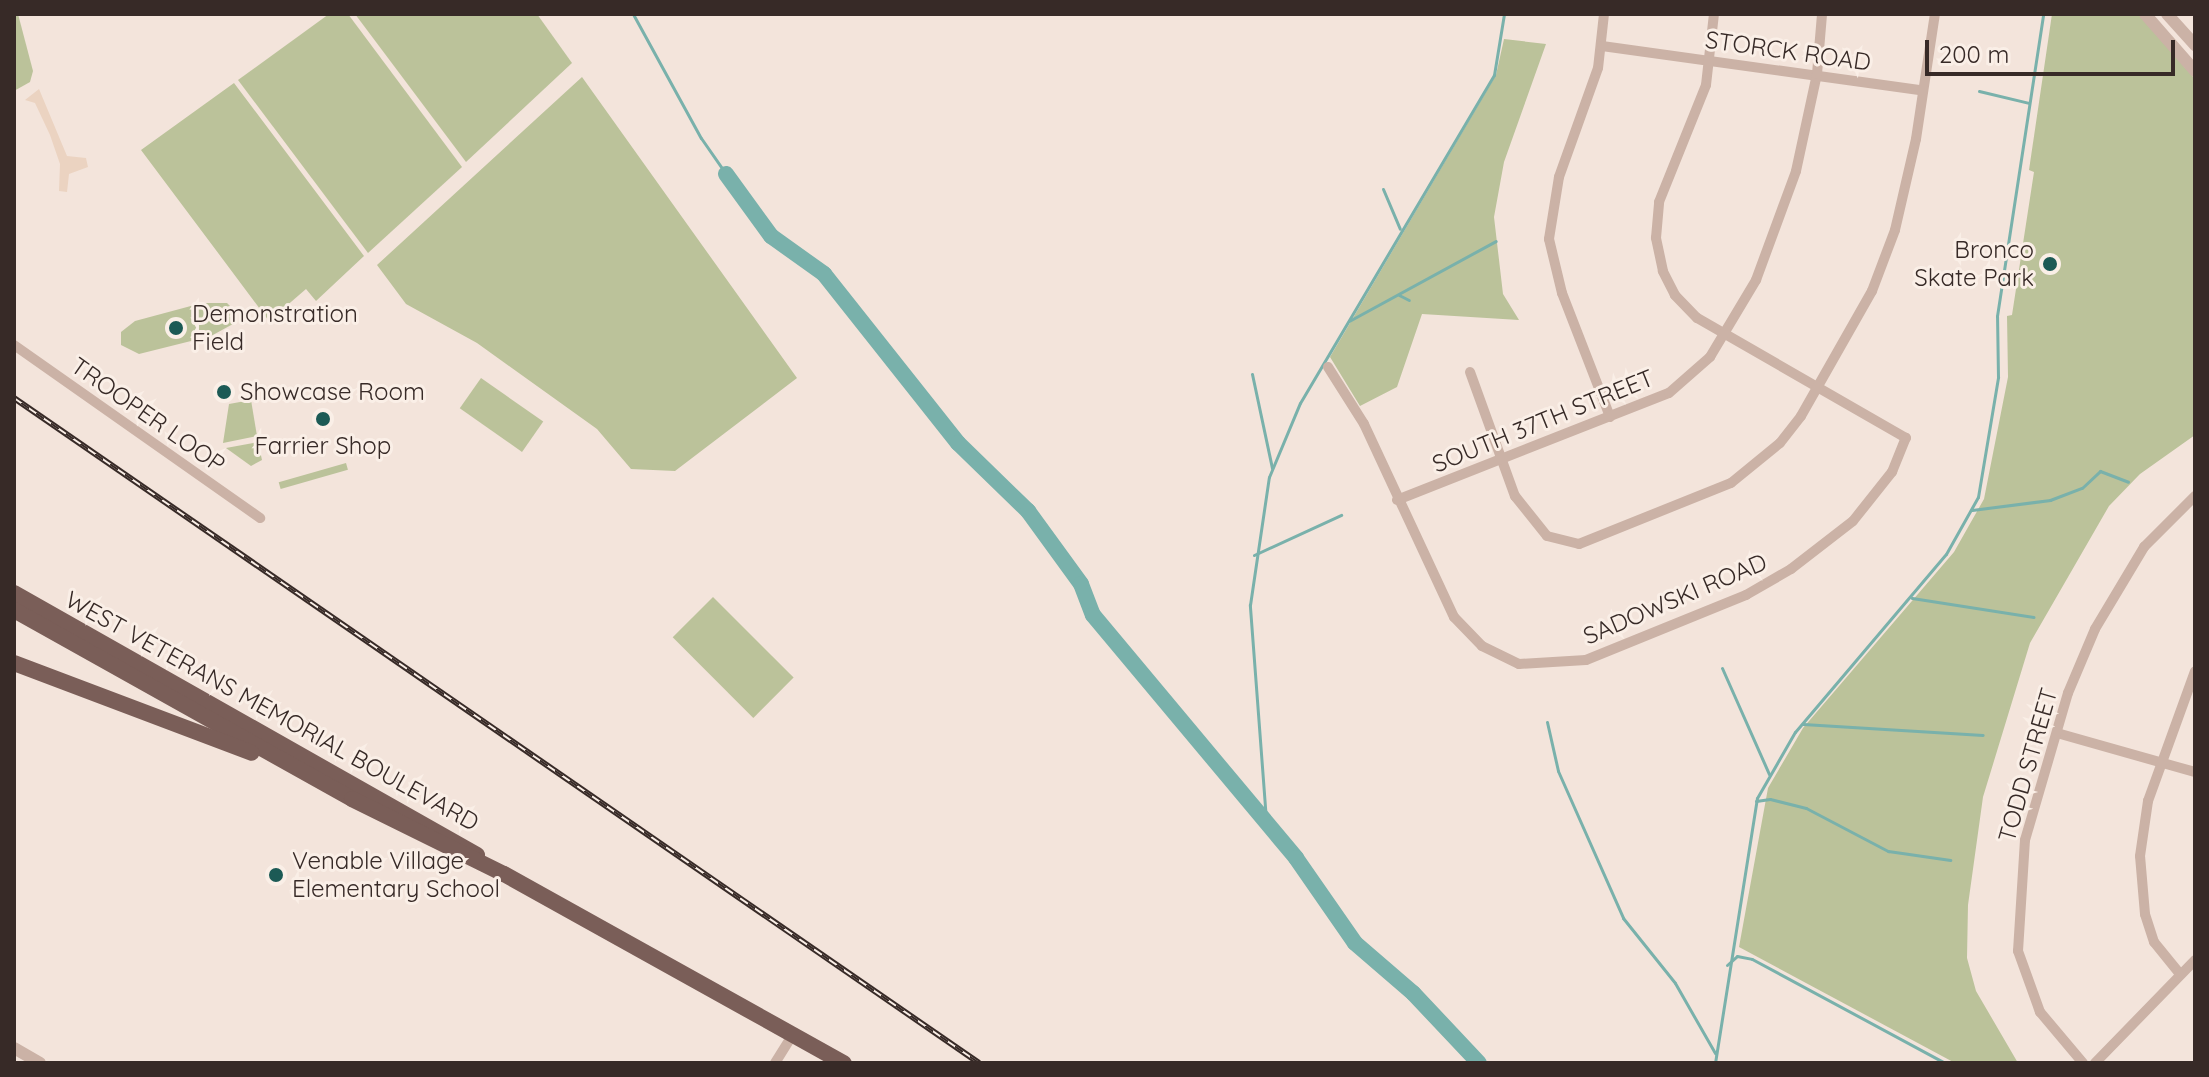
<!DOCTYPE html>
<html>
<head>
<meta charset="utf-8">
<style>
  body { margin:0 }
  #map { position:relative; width:2209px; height:1077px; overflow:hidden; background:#f3e4db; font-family:Quicksand,sans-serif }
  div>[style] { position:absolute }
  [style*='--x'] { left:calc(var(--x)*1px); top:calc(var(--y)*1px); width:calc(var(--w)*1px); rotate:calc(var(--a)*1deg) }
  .green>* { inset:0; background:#bbc29a; transform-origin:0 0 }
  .plaza>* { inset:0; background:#ebd3c1 }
  .stream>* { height:3px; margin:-1.5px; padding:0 1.5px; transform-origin:1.5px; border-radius:1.5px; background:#79b1ab }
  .river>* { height:16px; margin:-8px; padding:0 8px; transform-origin:8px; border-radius:8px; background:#79b1ab }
  .minor>* { height:10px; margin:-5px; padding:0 5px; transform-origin:5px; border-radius:5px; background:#cbb2a6 }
  .tertiary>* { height:12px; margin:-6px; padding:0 6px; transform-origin:6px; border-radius:6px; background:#cbb2a6 }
  .primary>* { height:16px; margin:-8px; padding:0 8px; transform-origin:8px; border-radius:8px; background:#7a5e58 }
  .rail>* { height:6px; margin-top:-3px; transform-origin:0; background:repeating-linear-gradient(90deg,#faefe7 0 9px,#372a27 0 18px); box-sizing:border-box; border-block:2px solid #372a27 }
  .dots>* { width:22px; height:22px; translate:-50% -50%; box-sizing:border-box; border:4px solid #faefe7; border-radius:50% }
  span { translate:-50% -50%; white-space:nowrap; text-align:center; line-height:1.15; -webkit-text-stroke:6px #faefe7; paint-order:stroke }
  .street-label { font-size:24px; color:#372a27 }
  .poi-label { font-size:24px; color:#372a27 }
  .right { translate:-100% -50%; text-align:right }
  .left { translate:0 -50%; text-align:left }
  .frame { position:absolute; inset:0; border:16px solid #372a27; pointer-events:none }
  .scale { position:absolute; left:1925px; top:40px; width:250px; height:36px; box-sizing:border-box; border:4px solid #372a27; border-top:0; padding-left:10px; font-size:24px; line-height:28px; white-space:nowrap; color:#372a27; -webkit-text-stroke:6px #faefe7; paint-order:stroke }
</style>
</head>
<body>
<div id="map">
  <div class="green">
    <i style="clip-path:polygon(14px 14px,18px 14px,33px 71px,30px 82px,14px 91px)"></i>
    <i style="clip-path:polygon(329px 14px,348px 14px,462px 167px,368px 253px,238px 80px)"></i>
    <i style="clip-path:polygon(355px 14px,537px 14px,572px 63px,466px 162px)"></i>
    <i style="clip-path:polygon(2052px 14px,2138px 14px,2195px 79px,2195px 435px,2140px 474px,2109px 506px,2030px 643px,1983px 797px,1968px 905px,1967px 958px,1976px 991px,2018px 1063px,1955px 1063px,1739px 947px,1768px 788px,1803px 728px,1954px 552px,1984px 499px,2008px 377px,2007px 316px,2012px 315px,2034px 172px,2029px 170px)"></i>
    <i style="clip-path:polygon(1504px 39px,1546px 44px,1504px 162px,1494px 217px,1503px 294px,1519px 320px,1422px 314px,1397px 387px,1360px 406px,1330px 357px,1496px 75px)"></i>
    <i style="clip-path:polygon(582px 77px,797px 378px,675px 471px,631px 469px,597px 429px,477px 343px,406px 304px,377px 265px)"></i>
    <i style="clip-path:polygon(234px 83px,364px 256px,316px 301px,306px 289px,269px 321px,141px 150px)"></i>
    <i style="clip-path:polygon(202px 303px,227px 303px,236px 312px,233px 324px,211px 336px,139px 354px,121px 345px,121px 332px,135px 321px)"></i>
    <i style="left:481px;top:378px;width:76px;height:37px;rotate:35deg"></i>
    <i style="clip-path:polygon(251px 400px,257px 436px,223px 443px,229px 404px)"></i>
    <i style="clip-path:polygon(258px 442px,262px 460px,251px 466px,226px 448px)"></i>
    <i style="left:346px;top:463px;width:7px;height:70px;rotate:74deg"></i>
    <i style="left:713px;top:597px;width:114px;height:57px;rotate:45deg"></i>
  </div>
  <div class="plaza">
    <i style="clip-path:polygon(39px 89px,67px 156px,86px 158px,88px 167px,69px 174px,67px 192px,59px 191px,60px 164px,50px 135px,35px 103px,25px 100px)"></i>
  </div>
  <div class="stream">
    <i style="--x:633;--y:14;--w:141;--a:61.3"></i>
    <i style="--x:701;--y:138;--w:44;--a:55.2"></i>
    <i style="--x:1979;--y:91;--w:51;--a:13.5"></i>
    <i style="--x:1383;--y:189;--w:43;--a:67"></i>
    <i style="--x:1399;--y:295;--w:11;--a:27"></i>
    <i style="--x:1349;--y:321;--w:167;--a:-28.6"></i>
    <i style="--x:1252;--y:374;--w:96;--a:78"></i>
    <i style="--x:1972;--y:510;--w:79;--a:-7.3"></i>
    <i style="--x:2050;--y:500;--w:34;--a:-21"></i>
    <i style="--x:2082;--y:488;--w:25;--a:-43"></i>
    <i style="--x:2100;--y:471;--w:30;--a:21"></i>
    <i style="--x:1254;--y:555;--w:96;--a:-24.7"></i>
    <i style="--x:1912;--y:598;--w:123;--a:8.9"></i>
    <i style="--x:1722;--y:668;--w:116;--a:66.1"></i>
    <i style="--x:1547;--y:722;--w:50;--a:77.3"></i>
    <i style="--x:1558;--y:771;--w:161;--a:66.1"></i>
    <i style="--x:1623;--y:918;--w:83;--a:51.3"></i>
    <i style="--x:1675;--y:983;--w:81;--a:60.3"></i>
    <i style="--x:1803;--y:724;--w:180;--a:3.5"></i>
    <i style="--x:1756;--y:801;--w:14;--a:-8"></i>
    <i style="--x:1770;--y:799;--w:37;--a:14"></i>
    <i style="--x:1806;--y:808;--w:93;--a:27.7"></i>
    <i style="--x:1888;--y:851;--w:63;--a:8.3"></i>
    <i style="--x:1266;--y:820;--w:216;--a:-94.3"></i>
    <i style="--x:1250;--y:605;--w:129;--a:-81.6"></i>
    <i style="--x:1269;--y:477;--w:80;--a:-67.3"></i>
    <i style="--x:1300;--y:403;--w:381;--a:-59.4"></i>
    <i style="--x:1494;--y:75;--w:62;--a:-80.7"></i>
    <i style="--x:1727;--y:965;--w:13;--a:-42"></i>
    <i style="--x:1737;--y:956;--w:15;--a:11"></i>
    <i style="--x:1752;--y:959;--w:219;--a:28.3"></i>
    <i style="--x:1715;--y:1063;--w:268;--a:-81"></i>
    <i style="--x:1757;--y:798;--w:76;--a:-60.1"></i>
    <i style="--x:1795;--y:732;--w:233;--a:-49.7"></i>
    <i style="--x:1946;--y:554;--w:65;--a:-60.7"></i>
    <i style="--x:1978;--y:497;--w:122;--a:-80.5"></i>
    <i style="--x:1998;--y:377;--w:61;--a:-90.9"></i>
    <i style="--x:1997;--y:316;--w:305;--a:-81.3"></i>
  </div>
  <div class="river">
    <i style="--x:726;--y:174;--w:77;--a:54"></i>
    <i style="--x:771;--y:236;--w:65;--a:35.6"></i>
    <i style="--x:824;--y:274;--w:216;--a:51.6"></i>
    <i style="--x:958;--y:443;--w:98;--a:44.2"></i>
    <i style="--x:1028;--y:511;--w:90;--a:54"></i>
    <i style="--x:1081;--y:584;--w:33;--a:69"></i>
    <i style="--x:1093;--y:615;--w:317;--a:50.1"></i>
    <i style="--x:1296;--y:858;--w:103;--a:55.2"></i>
    <i style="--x:1355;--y:943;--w:77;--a:40.8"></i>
    <i style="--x:1413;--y:993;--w:96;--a:46.7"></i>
  </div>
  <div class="minor">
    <i style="--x:1604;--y:14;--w:54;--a:96.3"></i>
    <i style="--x:1598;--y:68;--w:116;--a:109.7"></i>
    <i style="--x:1559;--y:177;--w:63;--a:99.2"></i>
    <i style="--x:1549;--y:239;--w:56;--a:76.5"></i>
    <i style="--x:1562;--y:293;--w:133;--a:68.8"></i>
    <i style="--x:1602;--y:46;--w:322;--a:7.9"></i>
    <i style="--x:14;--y:345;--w:301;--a:35.1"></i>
    <i style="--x:1328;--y:367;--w:67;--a:57.7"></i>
    <i style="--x:1364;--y:424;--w:213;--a:65"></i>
    <i style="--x:1454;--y:617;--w:40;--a:46"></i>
    <i style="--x:1482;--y:646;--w:41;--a:25.9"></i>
    <i style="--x:1519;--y:664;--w:67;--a:-3.4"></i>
    <i style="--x:1586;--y:660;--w:173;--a:-22.1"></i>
    <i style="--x:1746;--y:595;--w:52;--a:-30"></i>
    <i style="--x:1791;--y:569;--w:78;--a:-37.7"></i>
    <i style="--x:1853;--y:521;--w:63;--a:-51.5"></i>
    <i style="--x:1892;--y:472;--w:37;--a:-68"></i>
    <i style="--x:1906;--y:438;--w:241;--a:-150.1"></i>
    <i style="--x:1697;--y:318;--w:32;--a:-134"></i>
    <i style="--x:1675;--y:295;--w:27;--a:-117"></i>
    <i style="--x:1663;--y:271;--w:34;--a:-102"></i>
    <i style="--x:1656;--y:238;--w:36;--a:-85"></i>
    <i style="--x:1659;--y:202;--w:126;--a:-68.1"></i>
    <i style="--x:1706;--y:85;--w:71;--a:-83.6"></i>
    <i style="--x:1470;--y:372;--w:132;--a:70.1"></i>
    <i style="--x:1515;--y:496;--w:51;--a:51.3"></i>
    <i style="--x:1547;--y:536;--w:33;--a:14"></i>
    <i style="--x:1579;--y:544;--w:164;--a:-21.9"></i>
    <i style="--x:1731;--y:483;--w:63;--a:-39.2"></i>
    <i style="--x:1780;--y:443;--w:34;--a:-52"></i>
    <i style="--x:1801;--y:416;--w:144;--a:-60.4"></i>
    <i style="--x:1872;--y:291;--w:65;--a:-69.3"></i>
    <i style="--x:1895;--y:230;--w:93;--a:-77"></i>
    <i style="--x:1916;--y:139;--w:126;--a:-81.4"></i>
    <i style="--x:1397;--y:500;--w:292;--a:-21.5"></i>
    <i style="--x:1669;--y:393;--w:55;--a:-41.3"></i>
    <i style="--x:1710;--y:357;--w:90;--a:-59.1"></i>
    <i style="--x:1756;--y:280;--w:116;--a:-69.8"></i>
    <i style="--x:1796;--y:171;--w:99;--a:-77.8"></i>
    <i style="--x:1817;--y:74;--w:60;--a:-85.2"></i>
    <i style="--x:2057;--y:733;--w:143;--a:15.8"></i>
    <i style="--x:2180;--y:974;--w:41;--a:-129.1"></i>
    <i style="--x:2154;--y:942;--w:29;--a:-108"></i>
    <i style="--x:2145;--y:914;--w:58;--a:-94.9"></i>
    <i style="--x:2140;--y:856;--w:56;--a:-81.7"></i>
    <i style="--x:2148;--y:801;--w:138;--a:-70.1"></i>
    <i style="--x:775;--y:1063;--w:34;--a:-58"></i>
    <i style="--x:2083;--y:1063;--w:67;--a:-130.1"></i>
    <i style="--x:2040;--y:1012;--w:65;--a:-109.8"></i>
    <i style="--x:2018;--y:951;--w:111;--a:-86.4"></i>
    <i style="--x:2025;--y:840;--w:153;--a:-73.7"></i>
    <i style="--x:2068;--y:693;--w:69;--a:-67.1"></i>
    <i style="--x:2095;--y:629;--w:96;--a:-59.1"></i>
    <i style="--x:2144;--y:547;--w:72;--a:-45"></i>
    <i style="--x:2095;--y:1063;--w:144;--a:-45.8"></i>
  </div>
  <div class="tertiary">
    <i style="--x:2145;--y:14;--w:76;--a:48.7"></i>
    <i style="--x:2167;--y:14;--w:42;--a:47.9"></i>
    <i style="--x:14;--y:1048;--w:30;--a:30"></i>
  </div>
  <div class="primary">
    <i style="--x:14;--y:593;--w:532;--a:29.5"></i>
    <i style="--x:14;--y:610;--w:387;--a:29.2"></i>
    <i style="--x:352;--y:799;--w:169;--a:26.3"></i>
    <i style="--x:504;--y:874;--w:389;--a:29.1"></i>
    <i style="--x:14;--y:663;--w:254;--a:20.7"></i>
  </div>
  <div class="rail">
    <i style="--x:14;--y:398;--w:1172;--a:34.57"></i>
  </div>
  <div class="dots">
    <i style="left:2050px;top:264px;background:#1c5a55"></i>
    <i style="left:176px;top:328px;background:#1c5a55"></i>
    <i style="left:224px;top:392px;background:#1c5a55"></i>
    <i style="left:323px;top:419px;background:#1c5a55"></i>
    <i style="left:276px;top:875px;background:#1c5a55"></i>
  </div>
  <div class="street-label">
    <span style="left:1788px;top:51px;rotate:8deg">STORCK ROAD</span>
    <span style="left:148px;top:415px;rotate:35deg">TROOPER LOOP</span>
    <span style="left:1543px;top:421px;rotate:-22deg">SOUTH 37TH STREET</span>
    <span style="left:1675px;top:599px;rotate:-23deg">SADOWSKI ROAD</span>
    <span style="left:272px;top:711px;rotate:29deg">WEST VETERANS MEMORIAL BOULEVARD</span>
    <span style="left:2028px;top:765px;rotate:-74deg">TODD STREET</span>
  </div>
  <div class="poi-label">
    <span class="right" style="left:2034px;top:264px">Bronco<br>Skate Park</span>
    <span class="left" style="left:192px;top:328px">Demonstration<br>Field</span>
    <span class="left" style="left:240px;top:392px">Showcase Room</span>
    <span style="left:323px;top:446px">Farrier Shop</span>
    <span class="left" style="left:292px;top:875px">Venable Village<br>Elementary School</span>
  </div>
  <div class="frame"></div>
  <div class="scale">200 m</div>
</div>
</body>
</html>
